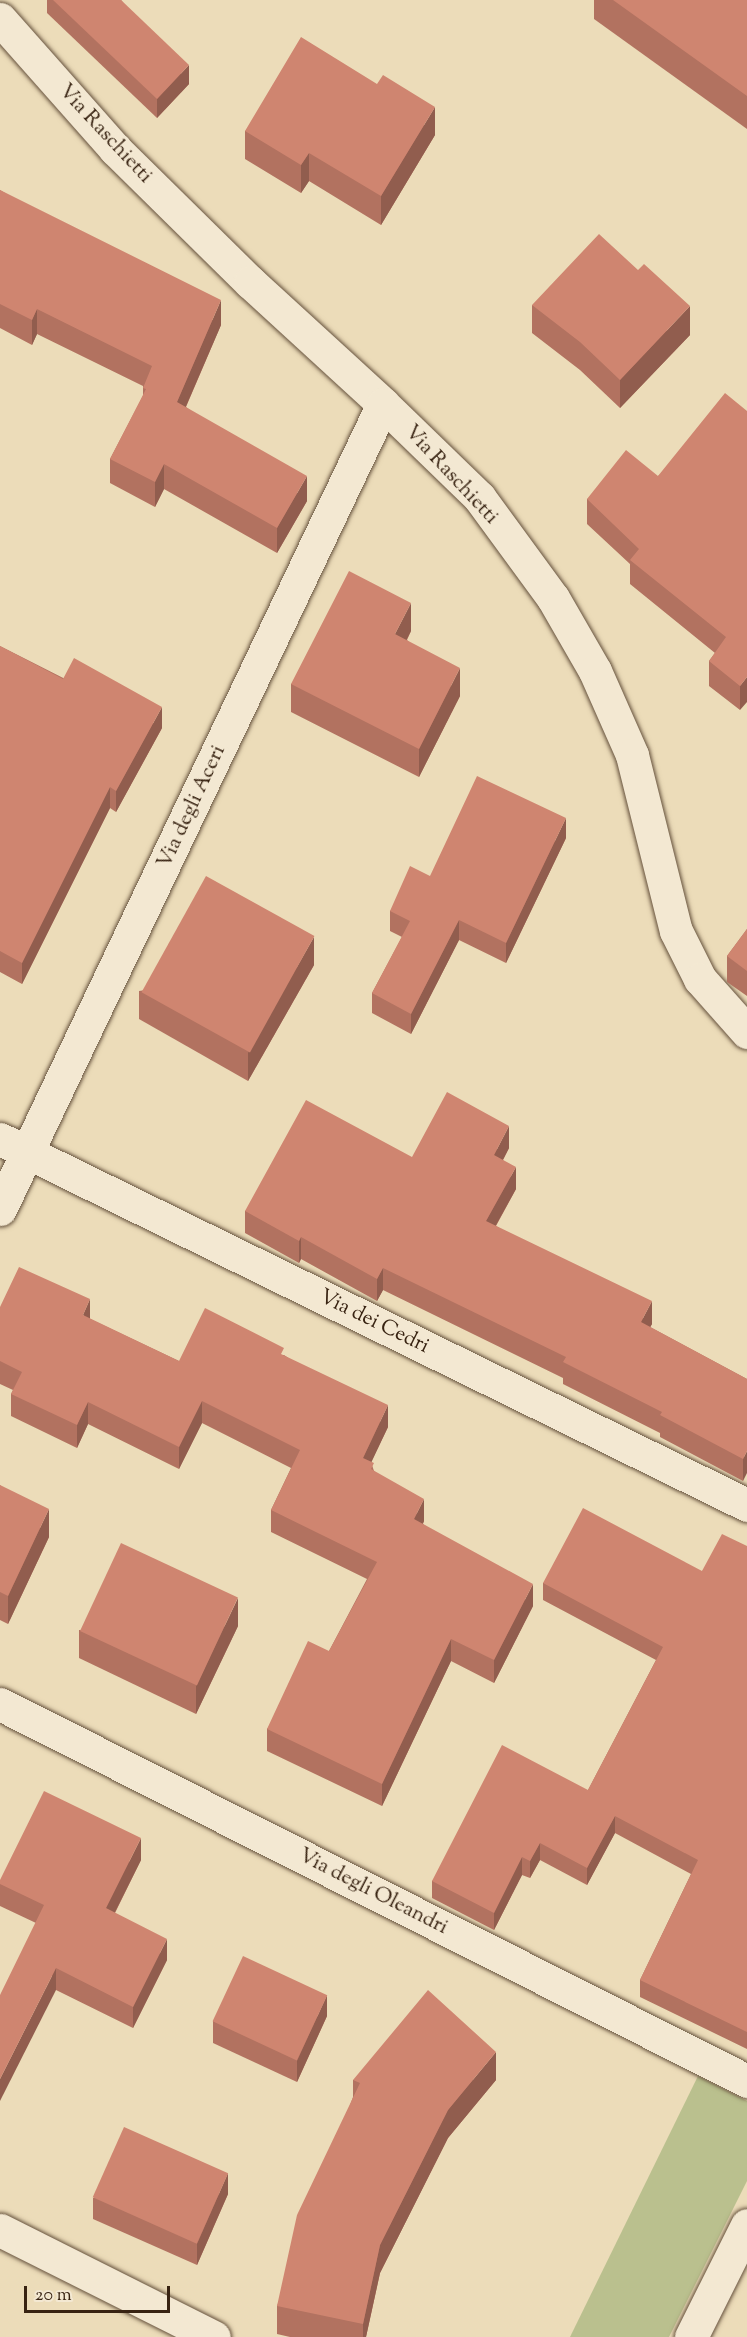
<!DOCTYPE html>
<html>
<head>
<meta charset="utf-8">
<style>
  body { margin:0 }
  #map { position:relative; width:747px; height:2337px; overflow:hidden; background:#ecdcb9; font-family:"Sorts Mill Goudy",serif }
  div>[style] { position:absolute }
  [style*='--x'] { left:calc(var(--x)*1px); top:calc(var(--y)*1px); width:calc(var(--w)*1px); rotate:calc(var(--a)*1deg) }
  .green>* { inset:0; background:#bac08e }
  .roads { filter:drop-shadow(0 0 2px #65513c) drop-shadow(0 0 2px #65513c) }
  .street>* { height:33px; margin:-16.5px; padding:0 16.5px; transform-origin:16.5px; border-radius:16.5px; background:#f3e8d2 }
  .secondary>* { height:33px; margin:-16.5px; padding:0 16.5px; transform-origin:16.5px; border-radius:16.5px; background:#f3e8d2 }
  .wall>* { inset:0; background:#b27260 }
  .shaded-wall>* { inset:0; background:#915d4e }
  .building>* { inset:0; background:#cf8570; transform-origin:0 0 }
  span { translate:-50% -50%; white-space:nowrap; text-align:center; line-height:1.15; -webkit-text-stroke:6px #f3e8d2; paint-order:stroke }
  .street-label { font-size:21px; color:#382312 }
  .scale { position:absolute; left:24px; top:2286px; width:146px; height:27px; box-sizing:border-box; border:3px solid #382312; border-top:0; padding-left:8px; font-size:18px; line-height:21px; white-space:nowrap; color:#382312; -webkit-text-stroke:4px #f3e8d2; paint-order:stroke }
</style>
</head>
<body>
<div id="map">
  <div class="green">
    <i style="clip-path:polygon(698px 2076px,747px 2101px,747px 2181px,669px 2337px,570px 2337px)"></i>
  </div>
  <div class="roads">
    <div class="street">
      <i style="--x:0;--y:19;--w:174;--a:48.5"></i>
      <i style="--x:115;--y:149;--w:190;--a:44.6"></i>
      <i style="--x:250;--y:282;--w:180;--a:42.5"></i>
      <i style="--x:383;--y:404;--w:134;--a:44.1"></i>
      <i style="--x:479;--y:497;--w:125;--a:53.8"></i>
      <i style="--x:553;--y:598;--w:84;--a:60.1"></i>
      <i style="--x:595;--y:671;--w:92;--a:66.2"></i>
      <i style="--x:632;--y:755;--w:181;--a:76"></i>
      <i style="--x:676;--y:931;--w:54;--a:63.4"></i>
      <i style="--x:700;--y:979;--w:71;--a:48.4"></i>
      <i style="--x:0;--y:1139;--w:832;--a:26.1"></i>
      <i style="--x:0;--y:1209;--w:891;--a:-64.56"></i>
      <i style="--x:0;--y:1704;--w:837;--a:26.78"></i>
      <i style="--x:0;--y:2230;--w:239;--a:26.6"></i>
    </div>
    <div class="secondary">
      <i style="--x:691;--y:2337;--w:125;--a:-63.4"></i>
    </div>
  </div>
  <div class="wall">
    <i style="clip-path:polygon(47px 0,121px 0,189px 84px,157px 118px,47px 13px)"></i>
    <i style="clip-path:polygon(594px 0,747px 0,747px 129px,594px 19px)"></i>
    <i style="clip-path:polygon(377px 84px,435px 135px,381px 225px,309px 181px,301px 193px,245px 159px,245px 131px)"></i>
    <i style="clip-path:polygon(0 190px,221px 325px,186px 407px,307px 501px,277px 553px,164px 489px,155px 507px,110px 483px,110px 459px,143px 396px,143px 386px,37px 334px,32px 345px,0 328px)"></i>
    <i style="clip-path:polygon(532px 305px,690px 335px,620px 408px,580px 370px,532px 333px)"></i>
    <i style="clip-path:polygon(747px 411px,740px 710px,709px 686px,709px 661px,715px 653px,630px 584px,630px 564px,587px 524px,587px 499px,658px 476px)"></i>
    <i style="clip-path:polygon(411px 631px,407px 640px,460px 696px,419px 777px,291px 712px,291px 684px)"></i>
    <i style="clip-path:polygon(0 646px,162px 728px,116px 812px,110px 808px,22px 984px,0 972px)"></i>
    <i style="clip-path:polygon(566px 838px,506px 963px,459px 940px,411px 1034px,372px 1013px,372px 993px,402px 937px,390px 931px,390px 911px,430px 876px)"></i>
    <i style="clip-path:polygon(747px 929px,747px 996px,727px 982px,727px 956px)"></i>
    <i style="clip-path:polygon(314px 965px,248px 1081px,139px 1019px,139px 991px)"></i>
    <i style="clip-path:polygon(509px 1148px,503px 1160px,516px 1189px,496px 1226px,652px 1324px,650px 1327px,747px 1379px,743px 1481px,660px 1437px,660px 1433px,563px 1384px,563px 1378px,383px 1290px,377px 1301px,301px 1259px,299px 1263px,245px 1233px,245px 1211px,412px 1157px)"></i>
    <i style="clip-path:polygon(0 1307px,90px 1319px,179px 1361px,284px 1355px,388px 1427px,371px 1462px,374px 1471px,424px 1521px,423px 1524px,533px 1606px,494px 1683px,451px 1661px,382px 1806px,267px 1751px,267px 1729px,329px 1651px,367px 1579px,271px 1532px,271px 1510px,291px 1468px,202px 1423px,179px 1469px,88px 1424px,77px 1448px,11px 1416px,11px 1394px,13px 1390px,0 1384px)"></i>
    <i style="clip-path:polygon(0 1485px,49px 1537px,8px 1624px,0 1620px)"></i>
    <i style="clip-path:polygon(747px 1546px,747px 2049px,640px 1997px,640px 1980px,691px 1874px,615px 1833px,587px 1885px,540px 1860px,530px 1878px,522px 1875px,494px 1930px,432px 1898px,432px 1881px,588px 1790px,656px 1660px,543px 1600px,543px 1583px,702px 1571px)"></i>
    <i style="clip-path:polygon(238px 1626px,196px 1714px,79px 1658px,79px 1630px)"></i>
    <i style="clip-path:polygon(141px 1860px,115px 1913px,167px 1960px,133px 2028px,56px 1990px,36px 1923px,0 1906px,0 1880px)"></i>
    <i style="clip-path:polygon(327px 2016px,297px 2082px,213px 2043px,213px 2021px)"></i>
    <i style="clip-path:polygon(353px 2080px,496px 2080px,448px 2138px,380px 2273px,366px 2337px,290px 2337px,277px 2334px,277px 2306px,353px 2097px)"></i>
    <i style="clip-path:polygon(228px 2194px,197px 2265px,93px 2219px,93px 2198px)"></i>
  </div>
  <div class="shaded-wall">
    <i style="clip-path:polygon(189px 65px,189px 84px,157px 118px,157px 99px)"></i>
    <i style="clip-path:polygon(435px 107px,435px 135px,381px 225px,381px 196px)"></i>
    <i style="clip-path:polygon(309px 153px,309px 181px,301px 193px,301px 165px)"></i>
    <i style="clip-path:polygon(221px 300px,221px 325px,177px 427px,177px 402px)"></i>
    <i style="clip-path:polygon(690px 306px,690px 335px,620px 408px,620px 380px)"></i>
    <i style="clip-path:polygon(37px 309px,37px 334px,32px 345px,32px 320px)"></i>
    <i style="clip-path:polygon(164px 464px,164px 489px,155px 507px,155px 482px)"></i>
    <i style="clip-path:polygon(307px 476px,307px 501px,277px 553px,277px 528px)"></i>
    <i style="clip-path:polygon(411px 603px,411px 631px,395px 662px,395px 634px)"></i>
    <i style="clip-path:polygon(460px 668px,460px 696px,419px 777px,419px 749px)"></i>
    <i style="clip-path:polygon(747px 677px,747px 702px,740px 710px,740px 686px)"></i>
    <i style="clip-path:polygon(162px 707px,162px 728px,116px 812px,116px 791px)"></i>
    <i style="clip-path:polygon(110px 787px,110px 808px,22px 984px,22px 963px)"></i>
    <i style="clip-path:polygon(566px 818px,566px 838px,506px 963px,506px 943px)"></i>
    <i style="clip-path:polygon(459px 920px,459px 940px,411px 1034px,411px 1014px)"></i>
    <i style="clip-path:polygon(314px 937px,314px 965px,248px 1081px,248px 1053px)"></i>
    <i style="clip-path:polygon(509px 1126px,509px 1148px,494px 1177px,494px 1155px)"></i>
    <i style="clip-path:polygon(516px 1167px,516px 1189px,486px 1243px,486px 1221px)"></i>
    <i style="clip-path:polygon(301px 1237px,301px 1259px,299px 1263px,299px 1241px)"></i>
    <i style="clip-path:polygon(383px 1268px,383px 1290px,377px 1301px,377px 1279px)"></i>
    <i style="clip-path:polygon(90px 1299px,90px 1322px,83px 1315px)"></i>
    <i style="clip-path:polygon(652px 1301px,652px 1324px,641px 1344px,641px 1322px)"></i>
    <i style="clip-path:polygon(202px 1401px,202px 1423px,179px 1469px,179px 1447px)"></i>
    <i style="clip-path:polygon(88px 1402px,88px 1424px,77px 1448px,77px 1425px)"></i>
    <i style="clip-path:polygon(388px 1405px,388px 1427px,363px 1480px,363px 1458px)"></i>
    <i style="clip-path:polygon(747px 1451px,747px 1473px,743px 1481px,743px 1459px)"></i>
    <i style="clip-path:polygon(424px 1499px,424px 1521px,414px 1541px,414px 1519px)"></i>
    <i style="clip-path:polygon(49px 1509px,49px 1537px,8px 1624px,8px 1596px)"></i>
    <i style="clip-path:polygon(533px 1584px,533px 1606px,494px 1683px,494px 1660px)"></i>
    <i style="clip-path:polygon(238px 1598px,238px 1626px,196px 1714px,196px 1686px)"></i>
    <i style="clip-path:polygon(451px 1639px,451px 1661px,382px 1806px,382px 1784px)"></i>
    <i style="clip-path:polygon(615px 1816px,615px 1833px,587px 1885px,587px 1868px)"></i>
    <i style="clip-path:polygon(141px 1838px,141px 1860px,106px 1930px,106px 1908px)"></i>
    <i style="clip-path:polygon(540px 1843px,540px 1860px,530px 1878px,530px 1861px)"></i>
    <i style="clip-path:polygon(522px 1857px,522px 1875px,494px 1930px,494px 1913px)"></i>
    <i style="clip-path:polygon(167px 1939px,167px 1960px,133px 2028px,133px 2007px)"></i>
    <i style="clip-path:polygon(56px 1968px,56px 1990px,0 2101px,0 2079px)"></i>
    <i style="clip-path:polygon(327px 1995px,327px 2016px,297px 2082px,297px 2061px)"></i>
    <i style="clip-path:polygon(496px 2052px,496px 2080px,448px 2138px,380px 2273px,366px 2337px,363px 2337px,363px 2324px,380px 2245px,448px 2110px)"></i>
    <i style="clip-path:polygon(228px 2173px,228px 2194px,197px 2265px,197px 2244px)"></i>
  </div>
  <div class="building">
    <i style="clip-path:polygon(53px 0,121px 0,189px 65px,157px 99px)"></i>
    <i style="clip-path:polygon(613px 0,747px 0,747px 96px)"></i>
    <i style="clip-path:polygon(301px 37px,377px 84px,383px 75px,435px 107px,381px 196px,309px 153px,301px 165px,245px 131px)"></i>
    <i style="clip-path:polygon(0 190px,221px 300px,177px 402px,307px 476px,277px 528px,164px 464px,155px 482px,110px 459px,146px 389px,143px 388px,152px 366px,37px 309px,32px 320px,0 304px)"></i>
    <i style="clip-path:polygon(599px 234px,638px 270px,644px 264px,690px 306px,620px 380px,580px 342px,532px 305px)"></i>
    <i style="clip-path:polygon(725px 393px,747px 411px,747px 677px,740px 686px,709px 661px,726px 637px,630px 560px,639px 549px,587px 499px,626px 450px,658px 476px)"></i>
    <i style="clip-path:polygon(349px 571px,411px 603px,395px 634px,460px 668px,419px 749px,291px 684px)"></i>
    <i style="clip-path:polygon(0 646px,63px 679px,74px 658px,162px 707px,116px 791px,110px 787px,22px 963px,0 951px)"></i>
    <i style="clip-path:polygon(477px 776px,566px 818px,506px 943px,459px 920px,411px 1014px,372px 993px,410px 921px,390px 911px,410px 866px,430px 876px)"></i>
    <i style="left:206px;top:876px;width:124px;height:133px;rotate:29deg"></i>
    <i style="clip-path:polygon(747px 929px,747px 971px,727px 956px)"></i>
    <i style="clip-path:polygon(447px 1092px,509px 1126px,494px 1155px,516px 1167px,486px 1221px,652px 1301px,641px 1322px,747px 1379px,747px 1451px,743px 1459px,660px 1415px,662px 1412px,563px 1362px,566px 1357px,383px 1268px,377px 1279px,301px 1237px,299px 1241px,245px 1211px,306px 1100px,412px 1157px)"></i>
    <i style="clip-path:polygon(19px 1267px,90px 1299px,83px 1315px,179px 1361px,205px 1308px,284px 1348px,281px 1354px,388px 1405px,363px 1458px,374px 1463px,371px 1469px,424px 1499px,414px 1519px,533px 1584px,494px 1660px,451px 1639px,382px 1784px,267px 1729px,308px 1641px,329px 1651px,377px 1562px,271px 1510px,300px 1450px,202px 1401px,179px 1447px,88px 1402px,77px 1425px,11px 1394px,22px 1372px,0 1361px,0 1307px)"></i>
    <i style="clip-path:polygon(0 1485px,49px 1509px,8px 1596px,0 1592px)"></i>
    <i style="clip-path:polygon(583px 1508px,702px 1571px,722px 1534px,747px 1546px,747px 2032px,640px 1980px,698px 1860px,615px 1816px,587px 1868px,540px 1843px,530px 1861px,522px 1857px,494px 1913px,432px 1881px,502px 1745px,588px 1790px,663px 1647px,543px 1583px)"></i>
    <i style="left:121px;top:1543px;width:129px;height:97px;rotate:25deg"></i>
    <i style="clip-path:polygon(44px 1791px,141px 1838px,106px 1908px,167px 1939px,133px 2007px,56px 1968px,0 2079px,0 1995px,44px 1905px,0 1884px,0 1880px)"></i>
    <i style="left:243px;top:1956px;width:93px;height:72px;rotate:25deg"></i>
    <i style="clip-path:polygon(428px 1990px,496px 2052px,448px 2110px,380px 2245px,363px 2324px,277px 2306px,297px 2215px,360px 2083px,353px 2080px)"></i>
    <i style="left:124px;top:2127px;width:114px;height:77px;rotate:24deg"></i>
  </div>
  <div class="street-label">
    <span style="left:105px;top:134px;rotate:47deg">Via Raschietti</span>
    <span style="left:451px;top:475px;rotate:47deg">Via Raschietti</span>
    <span style="left:192px;top:807px;rotate:-65deg">Via degli Aceri</span>
    <span style="left:374px;top:1322px;rotate:26deg">Via dei Cedri</span>
    <span style="left:373px;top:1892px;rotate:27deg">Via degli Oleandri</span>
  </div>
  <div class="scale">20 m</div>
</div>
</body>
</html>
